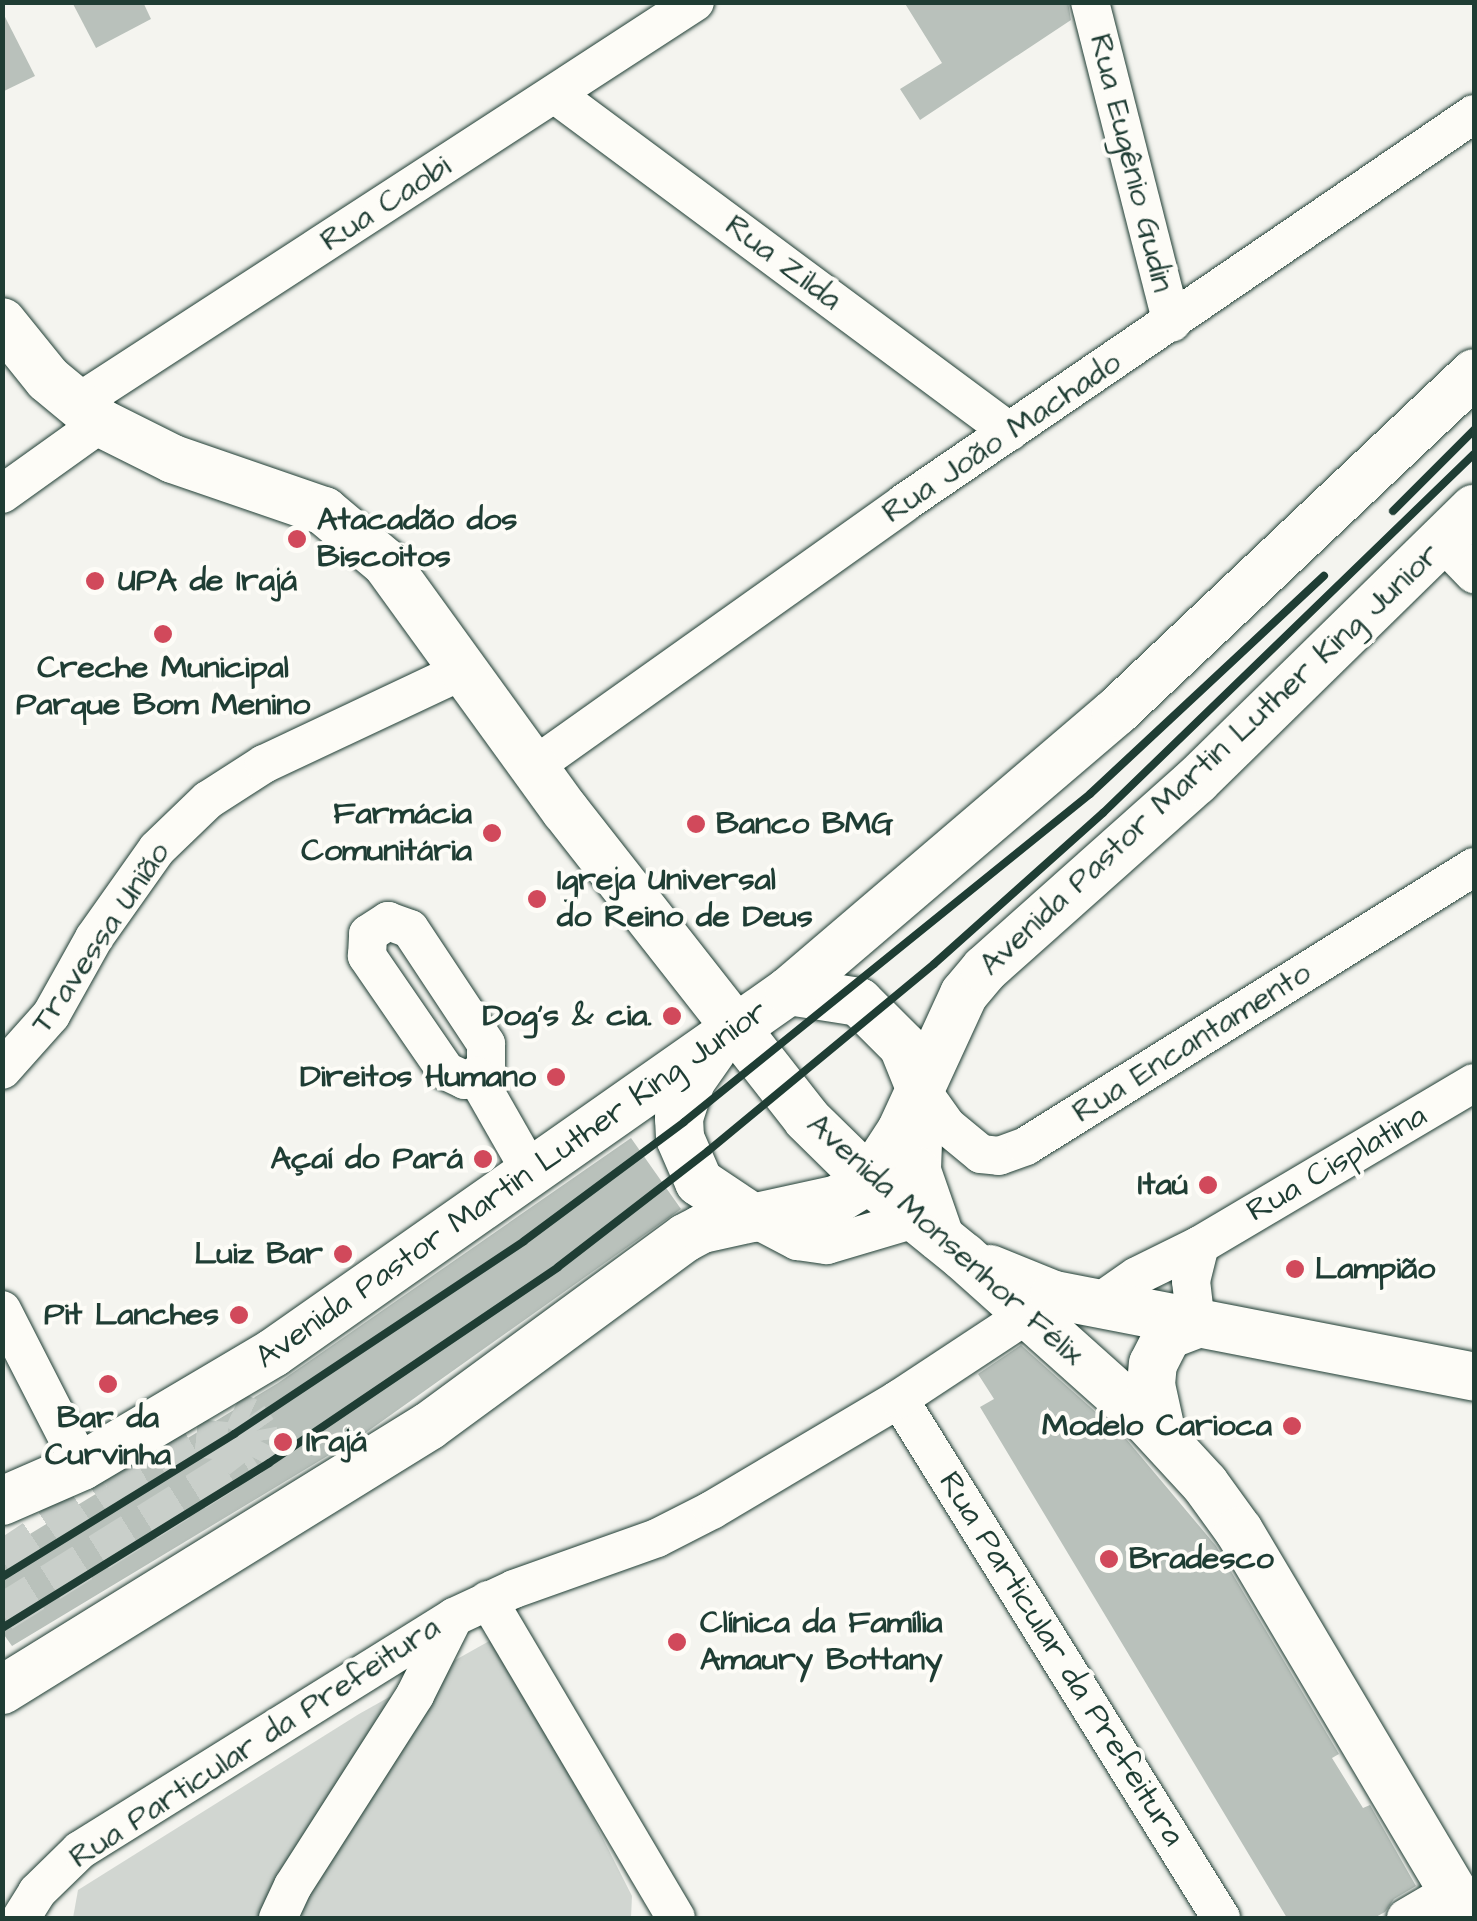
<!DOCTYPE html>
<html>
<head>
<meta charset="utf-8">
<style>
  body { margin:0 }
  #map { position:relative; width:1477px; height:1921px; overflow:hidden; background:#f4f4ef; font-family:"Architects Daughter",sans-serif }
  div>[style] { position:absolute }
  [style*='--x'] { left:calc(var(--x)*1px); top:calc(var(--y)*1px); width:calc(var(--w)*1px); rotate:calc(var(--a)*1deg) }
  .green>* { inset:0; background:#d1d6d1 }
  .building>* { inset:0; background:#b9c1bb }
  .minor-tunnel>* { height:38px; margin-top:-19px; transform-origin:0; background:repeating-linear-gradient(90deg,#c9cfca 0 38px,transparent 0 57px) }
  .roads { filter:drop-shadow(0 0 2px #1f3d34) drop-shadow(0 0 2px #1f3d34) }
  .minor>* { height:38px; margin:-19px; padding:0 19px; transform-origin:19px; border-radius:19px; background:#fdfcf7 }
  .major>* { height:48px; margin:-24px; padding:0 24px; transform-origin:24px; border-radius:24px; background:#fdfcf7 }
  .rail>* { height:8px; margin:-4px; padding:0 4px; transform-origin:4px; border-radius:4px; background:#1f3d34 }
  .dots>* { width:28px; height:28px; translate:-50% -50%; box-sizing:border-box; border:5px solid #fdfcf7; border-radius:50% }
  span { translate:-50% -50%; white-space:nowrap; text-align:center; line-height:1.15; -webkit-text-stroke:8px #fdfcf7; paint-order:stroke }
  .street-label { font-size:32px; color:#1f3d34 }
  .poi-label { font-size:32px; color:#1f3d34; font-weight:700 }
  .left { translate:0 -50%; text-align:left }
  .right { translate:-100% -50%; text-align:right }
  .frame { position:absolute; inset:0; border:5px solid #1f3d34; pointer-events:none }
</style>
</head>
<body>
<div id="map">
  <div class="green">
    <i style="clip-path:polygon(500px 1635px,632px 1896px,631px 1918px,73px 1918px,78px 1890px,359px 1714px)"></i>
  </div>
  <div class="building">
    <i style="clip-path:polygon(72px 2px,143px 2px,151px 19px,96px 48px)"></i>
    <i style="clip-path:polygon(904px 2px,1068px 2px,1071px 20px,920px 120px,900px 89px,942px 63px)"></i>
    <i style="clip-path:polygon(2px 11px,35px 76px,2px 92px)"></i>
    <i style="clip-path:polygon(631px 1138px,681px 1209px,364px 1434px,12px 1646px,2px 1632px,2px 1551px,278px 1383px)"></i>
    <i style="clip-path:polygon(1021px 1345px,1127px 1440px,1216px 1546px,1339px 1754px,1332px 1758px,1363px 1808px,1370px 1805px,1416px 1886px,1394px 1899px,1385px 1912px,1374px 1918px,1287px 1918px,980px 1407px,994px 1399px,978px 1374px)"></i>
  </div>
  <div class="minor-tunnel">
    <i style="--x:2;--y:1560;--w:128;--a:-33.8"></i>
    <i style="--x:108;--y:1489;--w:102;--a:-30.1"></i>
    <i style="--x:196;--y:1438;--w:31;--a:6"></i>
    <i style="--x:227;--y:1441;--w:28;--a:52"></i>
    <i style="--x:2;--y:1613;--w:295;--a:-32"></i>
    <i style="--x:252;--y:1457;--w:18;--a:-63"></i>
    <i style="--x:260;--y:1441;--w:11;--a:-100"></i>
    <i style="--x:258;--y:1430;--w:16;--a:-125"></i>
    <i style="--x:249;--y:1417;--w:17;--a:-155"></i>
  </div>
  <div class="roads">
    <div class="minor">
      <i style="--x:1090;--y:2;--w:331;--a:75.7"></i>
      <i style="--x:556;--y:95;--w:565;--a:36.59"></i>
      <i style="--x:76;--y:404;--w:738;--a:-33"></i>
      <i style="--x:2;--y:494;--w:122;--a:-35.6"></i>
      <i style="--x:1443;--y:542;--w:45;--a:45.9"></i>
      <i style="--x:533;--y:767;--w:455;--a:-35.4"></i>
      <i style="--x:904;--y:503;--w:690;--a:-34.31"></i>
      <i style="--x:388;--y:921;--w:23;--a:20"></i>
      <i style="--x:410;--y:929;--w:138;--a:56.5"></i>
      <i style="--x:486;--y:1044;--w:22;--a:90"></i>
      <i style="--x:486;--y:1066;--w:14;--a:135"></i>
      <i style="--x:476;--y:1076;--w:12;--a:160"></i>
      <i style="--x:465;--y:1080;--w:21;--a:-155"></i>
      <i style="--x:446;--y:1071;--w:140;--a:-124.5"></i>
      <i style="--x:367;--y:956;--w:22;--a:-87"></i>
      <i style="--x:368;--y:934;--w:24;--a:-33"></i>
      <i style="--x:2;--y:1070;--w:74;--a:-48.3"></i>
      <i style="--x:51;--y:1015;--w:88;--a:-60.8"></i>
      <i style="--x:94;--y:938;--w:109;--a:-54.7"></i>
      <i style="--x:157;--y:849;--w:71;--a:-43.9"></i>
      <i style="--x:208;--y:800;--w:67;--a:-32.7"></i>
      <i style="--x:264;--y:764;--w:223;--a:-25.2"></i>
      <i style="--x:476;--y:1076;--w:113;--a:60.3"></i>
      <i style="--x:920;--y:1088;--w:47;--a:54.6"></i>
      <i style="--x:947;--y:1126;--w:44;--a:39.5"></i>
      <i style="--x:981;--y:1154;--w:18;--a:6"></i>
      <i style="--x:999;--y:1156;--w:29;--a:-20"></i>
      <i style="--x:1026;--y:1146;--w:528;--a:-31.91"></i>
      <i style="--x:753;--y:1218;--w:50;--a:27.6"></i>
      <i style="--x:797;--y:1241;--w:30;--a:8"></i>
      <i style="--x:827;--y:1245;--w:95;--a:-16.5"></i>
      <i style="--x:1098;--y:1303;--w:47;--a:-34.7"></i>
      <i style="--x:1137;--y:1276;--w:70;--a:-26.2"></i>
      <i style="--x:1200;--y:1245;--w:318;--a:-30.6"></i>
      <i style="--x:2;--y:1310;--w:175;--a:62.9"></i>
      <i style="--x:1196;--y:1324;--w:43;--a:-96.6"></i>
      <i style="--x:1191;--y:1281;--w:37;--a:-76"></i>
      <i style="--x:899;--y:1399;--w:611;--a:58.18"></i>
      <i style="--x:488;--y:1600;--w:369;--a:59.4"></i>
      <i style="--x:21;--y:1918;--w:31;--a:-58"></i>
      <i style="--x:37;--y:1892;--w:60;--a:-44.3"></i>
      <i style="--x:80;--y:1850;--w:441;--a:-31.9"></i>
      <i style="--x:454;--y:1617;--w:66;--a:-25"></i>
      <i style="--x:514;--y:1589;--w:152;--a:-19.6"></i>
      <i style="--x:657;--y:1538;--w:62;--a:-27"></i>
      <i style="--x:712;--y:1510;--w:217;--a:-30.7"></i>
      <i style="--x:899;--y:1399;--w:151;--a:-33.4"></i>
      <i style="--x:278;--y:1918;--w:35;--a:-65"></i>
      <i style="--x:293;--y:1886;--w:227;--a:-57.4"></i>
      <i style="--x:415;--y:1695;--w:87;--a:-63.4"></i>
      <i style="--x:1406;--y:1918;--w:53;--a:-30.4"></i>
    </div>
    <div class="major">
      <i style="--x:2;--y:322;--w:73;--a:51.1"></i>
      <i style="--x:48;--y:379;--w:69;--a:39.7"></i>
      <i style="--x:101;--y:423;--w:80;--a:26.6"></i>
      <i style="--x:173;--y:459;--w:160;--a:19"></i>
      <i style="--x:324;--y:511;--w:81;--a:40"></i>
      <i style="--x:386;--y:563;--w:305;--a:54.1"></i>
      <i style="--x:565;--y:810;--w:392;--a:51.9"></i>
      <i style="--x:807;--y:1119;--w:87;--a:44.5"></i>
      <i style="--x:869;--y:1180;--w:122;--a:39"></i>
      <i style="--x:964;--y:1257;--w:244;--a:41.8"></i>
      <i style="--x:1146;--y:1420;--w:87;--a:47.3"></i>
      <i style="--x:1205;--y:1484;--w:58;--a:54.1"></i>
      <i style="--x:1239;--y:1531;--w:450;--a:59.3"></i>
      <i style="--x:789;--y:991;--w:71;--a:8.9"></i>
      <i style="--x:859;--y:1002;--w:62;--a:45"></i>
      <i style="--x:903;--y:1046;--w:45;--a:68"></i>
      <i style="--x:920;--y:1088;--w:83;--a:92.1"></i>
      <i style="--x:917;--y:1171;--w:70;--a:70.8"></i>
      <i style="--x:712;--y:1051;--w:37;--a:125"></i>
      <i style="--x:691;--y:1081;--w:39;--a:108"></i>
      <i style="--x:679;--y:1118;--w:20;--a:87"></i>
      <i style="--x:680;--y:1138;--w:48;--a:66.6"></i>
      <i style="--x:699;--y:1182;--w:65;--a:33.7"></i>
      <i style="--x:990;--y:1269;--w:69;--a:22.1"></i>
      <i style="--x:1054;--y:1295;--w:428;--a:11"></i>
      <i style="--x:1162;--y:1435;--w:51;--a:-102.4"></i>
      <i style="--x:1151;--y:1385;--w:21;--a:-85"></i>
      <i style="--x:1153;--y:1364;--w:33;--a:-63"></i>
      <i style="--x:1168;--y:1335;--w:30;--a:-21"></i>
      <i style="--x:2;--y:1501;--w:87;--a:-23.6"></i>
      <i style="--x:82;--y:1466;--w:222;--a:-30.6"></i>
      <i style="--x:273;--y:1353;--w:630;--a:-35.05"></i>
      <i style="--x:789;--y:991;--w:430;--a:-40.5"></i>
      <i style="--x:1116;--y:712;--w:493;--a:-43.4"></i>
      <i style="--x:2;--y:1690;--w:502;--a:-31.73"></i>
      <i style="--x:429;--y:1426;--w:318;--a:-36.3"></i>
      <i style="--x:685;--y:1238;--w:19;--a:-28"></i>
      <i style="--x:702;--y:1229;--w:139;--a:-12.4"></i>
      <i style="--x:838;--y:1199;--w:36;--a:-32"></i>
      <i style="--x:869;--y:1180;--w:59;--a:-56.9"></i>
      <i style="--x:901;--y:1131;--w:151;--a:-65.3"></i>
      <i style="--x:964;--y:994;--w:33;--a:-50"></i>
      <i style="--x:985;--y:969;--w:283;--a:-41.7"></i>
      <i style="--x:1196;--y:781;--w:389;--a:-44.4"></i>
    </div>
  </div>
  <div class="rail">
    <i style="--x:1393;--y:511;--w:115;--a:-45"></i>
    <i style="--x:2;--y:1577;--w:273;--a:-31.6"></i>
    <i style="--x:234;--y:1434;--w:348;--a:-33.6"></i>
    <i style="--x:524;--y:1241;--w:199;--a:-36.6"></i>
    <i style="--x:684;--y:1122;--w:522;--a:-38.93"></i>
    <i style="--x:1090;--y:794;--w:320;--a:-43"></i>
    <i style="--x:2;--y:1628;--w:314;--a:-31.7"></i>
    <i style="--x:269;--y:1463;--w:349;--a:-34.1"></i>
    <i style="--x:558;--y:1267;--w:190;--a:-37.7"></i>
    <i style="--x:708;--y:1151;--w:293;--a:-39.6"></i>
    <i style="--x:934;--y:964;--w:227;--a:-41.8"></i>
    <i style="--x:1103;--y:813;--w:516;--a:-44.06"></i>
  </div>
  <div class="dots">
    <i style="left:297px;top:539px;background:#d1495b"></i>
    <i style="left:95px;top:581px;background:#d1495b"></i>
    <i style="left:163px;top:634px;background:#d1495b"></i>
    <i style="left:696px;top:824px;background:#d1495b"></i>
    <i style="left:492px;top:833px;background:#d1495b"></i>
    <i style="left:537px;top:899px;background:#d1495b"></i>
    <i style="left:672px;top:1016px;background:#d1495b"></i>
    <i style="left:556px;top:1077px;background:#d1495b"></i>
    <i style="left:483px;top:1159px;background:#d1495b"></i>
    <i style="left:1208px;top:1185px;background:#d1495b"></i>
    <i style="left:343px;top:1254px;background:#d1495b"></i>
    <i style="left:1295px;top:1269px;background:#d1495b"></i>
    <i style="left:239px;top:1315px;background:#d1495b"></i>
    <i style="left:108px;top:1384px;background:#d1495b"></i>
    <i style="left:1292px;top:1426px;background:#d1495b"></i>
    <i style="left:283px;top:1442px;background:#d1495b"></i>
    <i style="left:1109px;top:1559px;background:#d1495b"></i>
    <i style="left:677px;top:1642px;background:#d1495b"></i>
  </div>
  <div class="street-label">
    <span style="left:1131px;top:163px;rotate:76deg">Rua Eugênio Gudin</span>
    <span style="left:386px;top:204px;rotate:-33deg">Rua Caobi</span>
    <span style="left:783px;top:263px;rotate:37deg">Rua Zilda</span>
    <span style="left:1002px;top:438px;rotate:-34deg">Rua João Machado</span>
    <span style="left:1210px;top:760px;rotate:-43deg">Avenida Pastor Martin Luther King Junior</span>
    <span style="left:101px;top:938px;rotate:-56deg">Travessa União</span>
    <span style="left:1192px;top:1043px;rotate:-32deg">Rua Encantamento</span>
    <span style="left:1337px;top:1164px;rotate:-30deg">Rua Cisplatina</span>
    <span style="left:512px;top:1185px;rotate:-35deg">Avenida Pastor Martin Luther King Junior</span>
    <span style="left:945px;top:1240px;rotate:42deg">Avenida Monsenhor Félix</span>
    <span style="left:1061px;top:1659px;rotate:58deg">Rua Particular da Prefeitura</span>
    <span style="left:255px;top:1743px;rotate:-33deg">Rua Particular da Prefeitura</span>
  </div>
  <div class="poi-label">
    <span class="left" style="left:317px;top:539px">Atacadão dos<br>Biscoitos</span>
    <span class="left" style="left:118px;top:581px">UPA de Irajá</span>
    <span style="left:163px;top:687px">Creche Municipal<br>Parque Bom Menino</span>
    <span class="right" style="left:472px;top:833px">Farmácia<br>Comunitária</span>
    <span class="left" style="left:716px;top:824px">Banco BMG</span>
    <span class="left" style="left:557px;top:899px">Igreja Universal<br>do Reino de Deus</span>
    <span class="right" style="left:652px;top:1016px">Dog's &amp; cia.</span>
    <span class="right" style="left:536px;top:1077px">Direitos Humano</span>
    <span class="right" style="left:463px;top:1159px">Açaí do Pará</span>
    <span class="right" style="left:1188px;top:1185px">Itaú</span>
    <span class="right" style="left:323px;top:1254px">Luiz Bar</span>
    <span class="left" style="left:1315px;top:1269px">Lampião</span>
    <span class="right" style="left:219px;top:1315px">Pit Lanches</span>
    <span style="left:108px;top:1437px">Bar da<br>Curvinha</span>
    <span class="right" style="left:1272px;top:1426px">Modelo Carioca</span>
    <span class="left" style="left:306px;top:1442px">Irajá</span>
    <span class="left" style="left:1129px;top:1559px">Bradesco</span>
    <span class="left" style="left:700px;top:1642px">Clínica da Família<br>Amaury Bottany</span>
  </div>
  <div class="frame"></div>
</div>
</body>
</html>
